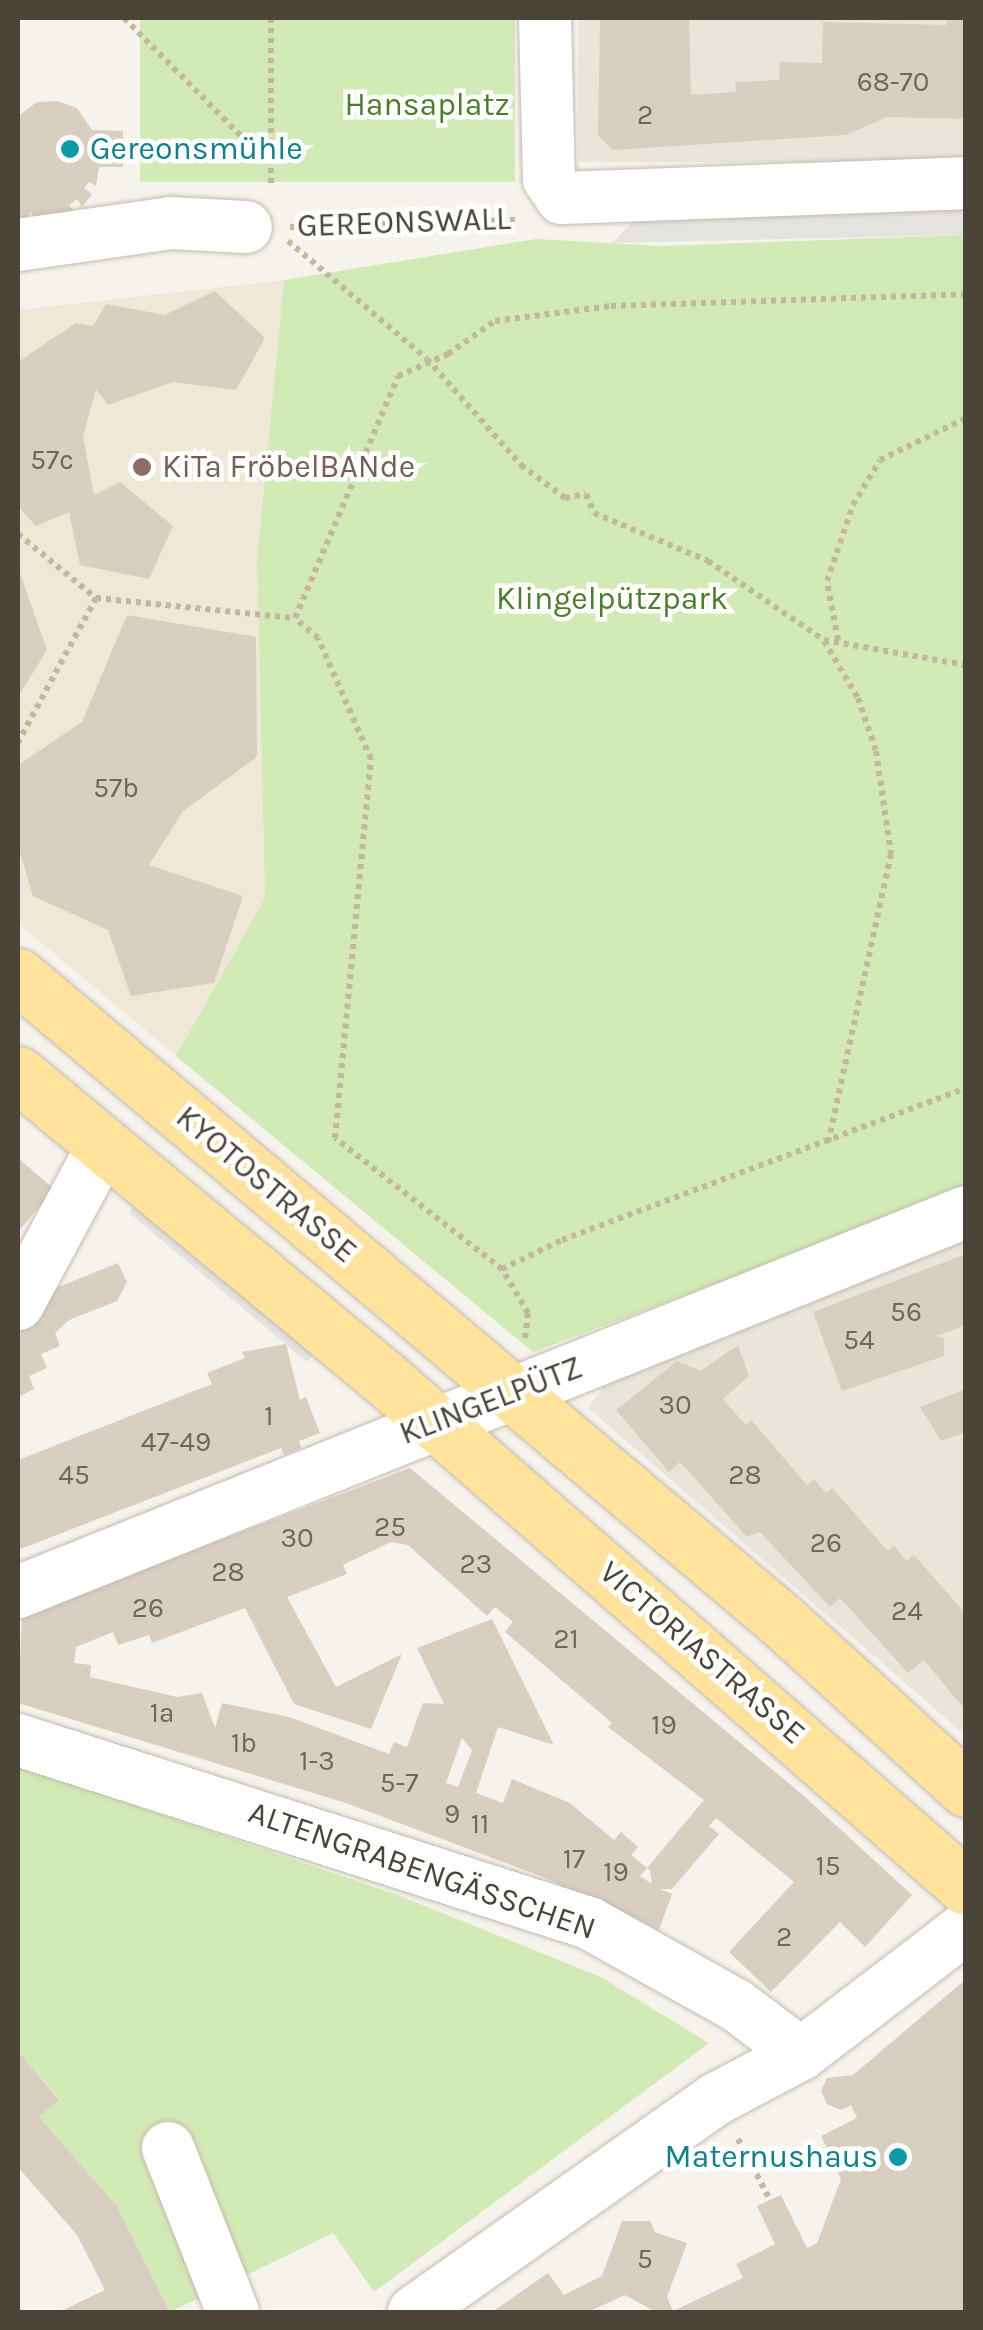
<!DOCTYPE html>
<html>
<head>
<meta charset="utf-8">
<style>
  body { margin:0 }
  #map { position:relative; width:983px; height:2330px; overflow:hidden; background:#f6f3ec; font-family:Karla,sans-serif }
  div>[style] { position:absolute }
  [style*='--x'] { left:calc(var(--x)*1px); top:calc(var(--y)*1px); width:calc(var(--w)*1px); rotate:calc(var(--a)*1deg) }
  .residential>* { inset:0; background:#eae5da; transform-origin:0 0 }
  .education>* { inset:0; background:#efe8d6 }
  .green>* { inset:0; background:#d2eab5; transform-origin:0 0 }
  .parking>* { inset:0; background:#e5e3e0 }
  .building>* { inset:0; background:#d8cfc1 }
  .path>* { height:6px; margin-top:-3px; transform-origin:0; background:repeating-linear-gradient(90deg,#c4b79f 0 5px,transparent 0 10px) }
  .roads { filter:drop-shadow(0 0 2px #c2bbae) drop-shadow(0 0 2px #c2bbae) }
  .minor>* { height:52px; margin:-26px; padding:0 26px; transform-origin:26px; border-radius:26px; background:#fff }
  .major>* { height:55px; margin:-27.5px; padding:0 27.5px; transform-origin:27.5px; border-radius:27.5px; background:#ffe39c }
  .dots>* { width:28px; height:28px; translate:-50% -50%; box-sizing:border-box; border:5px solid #fff; border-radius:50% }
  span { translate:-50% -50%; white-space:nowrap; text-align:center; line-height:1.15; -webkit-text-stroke:9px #fff; paint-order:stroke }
  .number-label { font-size:28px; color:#6e675b }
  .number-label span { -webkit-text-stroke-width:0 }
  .park-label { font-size:32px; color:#4a7f2a }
  .culture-label { font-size:32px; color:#0d838f }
  .left { translate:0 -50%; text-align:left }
  .right { translate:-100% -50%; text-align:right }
  .street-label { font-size:32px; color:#4b4439 }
  .education-label { font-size:32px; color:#785e54 }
  .frame { position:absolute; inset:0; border:20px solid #4b4439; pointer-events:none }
</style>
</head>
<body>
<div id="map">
  <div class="residential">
    <i style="left:578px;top:18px;width:387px;height:144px"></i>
    <i style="clip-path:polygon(965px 1236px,965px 1735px,588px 1408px,610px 1378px)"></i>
  </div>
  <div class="education">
    <i style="clip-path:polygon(284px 280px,257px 560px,265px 898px,176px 1056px,18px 923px,18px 310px)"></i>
  </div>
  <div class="green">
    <i style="left:140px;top:18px;width:375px;height:164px"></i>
    <i style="clip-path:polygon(965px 235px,965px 1191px,533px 1352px,176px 1056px,265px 898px,257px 560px,284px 280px,536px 239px,660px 246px)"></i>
    <i style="clip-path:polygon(18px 1766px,395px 1894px,599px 1976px,709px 2043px,374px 2292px,333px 2233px,170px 2312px,117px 2206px,39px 2117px,59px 2099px,18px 2051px)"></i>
  </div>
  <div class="parking">
    <i style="clip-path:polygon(965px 200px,965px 235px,612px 243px,644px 211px)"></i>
    <i style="clip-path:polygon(138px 1201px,315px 1352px,307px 1362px,129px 1213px)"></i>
  </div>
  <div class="building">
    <i style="clip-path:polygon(600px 18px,689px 18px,691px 95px,736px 92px,735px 82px,779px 80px,780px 62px,822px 63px,823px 22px,947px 25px,947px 18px,966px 18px,966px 119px,887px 117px,846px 135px,613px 150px,598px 136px)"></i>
    <i style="clip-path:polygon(57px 101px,77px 108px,92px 130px,123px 131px,123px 167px,99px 167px,96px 186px,89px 182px,84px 188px,92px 194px,82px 207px,77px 199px,69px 205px,76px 213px,62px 221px,60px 212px,37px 223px,30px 211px,28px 220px,18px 216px,18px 116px,37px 102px)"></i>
    <i style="clip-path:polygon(215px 291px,265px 338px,236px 390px,173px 382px,108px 405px,96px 389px,83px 437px,94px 495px,120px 482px,173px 526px,149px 579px,80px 565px,69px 512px,36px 526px,18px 507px,18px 362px,76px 323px,93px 326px,106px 304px,165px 315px)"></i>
    <i style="clip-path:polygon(18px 567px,47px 650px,18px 697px)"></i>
    <i style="clip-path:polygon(127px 615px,256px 637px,257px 757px,183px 811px,149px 865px,243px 896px,214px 983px,131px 996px,108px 930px,33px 896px,18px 846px,18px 765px,82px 722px)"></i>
    <i style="clip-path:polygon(18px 1158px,54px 1189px,18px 1232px)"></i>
    <i style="clip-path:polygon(966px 1254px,966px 1325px,936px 1336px,944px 1338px,944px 1356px,842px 1391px,813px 1312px)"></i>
    <i style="clip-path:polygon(118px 1263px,127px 1282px,117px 1301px,69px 1320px,55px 1333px,60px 1346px,41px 1354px,47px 1368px,29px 1376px,34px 1389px,18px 1397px,18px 1336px,51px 1276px,56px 1288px)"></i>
    <i style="clip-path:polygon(286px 1344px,300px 1400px,306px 1397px,320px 1433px,299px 1441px,301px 1448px,284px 1455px,281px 1448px,18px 1550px,18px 1460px,212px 1384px,207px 1373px,245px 1358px,242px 1352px)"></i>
    <i style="clip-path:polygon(738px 1345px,749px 1376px,723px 1399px,746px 1425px,751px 1420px,807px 1485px,814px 1479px,826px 1493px,832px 1488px,888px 1551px,894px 1546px,907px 1561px,914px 1555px,966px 1614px,966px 1711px,924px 1660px,908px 1673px,840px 1598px,830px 1607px,760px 1532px,747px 1537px,680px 1462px,669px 1472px,616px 1410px,677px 1361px,700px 1371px)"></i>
    <i style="clip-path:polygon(966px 1389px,966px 1432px,941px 1441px,920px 1407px)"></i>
    <i style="clip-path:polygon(evenodd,410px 1468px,804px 1796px,912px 1895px,865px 1947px,840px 1922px,771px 1992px,729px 1952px,794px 1882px,716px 1818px,709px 1826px,719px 1834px,672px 1889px,660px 1889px,672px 1894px,659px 1930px,543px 1877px,346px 1803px,18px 1703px,22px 1615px,410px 1468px,391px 1542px,408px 1545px,487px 1616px,495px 1607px,513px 1622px,505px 1632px,612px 1723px,608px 1727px,704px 1800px,647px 1868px,650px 1870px,652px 1884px,640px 1876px,647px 1868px,631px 1855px,638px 1847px,621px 1832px,614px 1840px,570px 1803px,512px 1779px,503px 1803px,476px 1793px,498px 1727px,554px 1745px,492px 1619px,417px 1648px,444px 1704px,423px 1703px,407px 1747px,394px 1742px,389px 1754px,289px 1717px,222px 1703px,215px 1728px,202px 1693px,177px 1697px,90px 1677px,91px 1665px,74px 1663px,76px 1647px,113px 1632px,118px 1645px,149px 1635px,152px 1643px,245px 1608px,294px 1704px,371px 1729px,402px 1654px,336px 1687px,287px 1597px,347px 1574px,343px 1565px,391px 1542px,410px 1468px,462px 1738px,472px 1750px,458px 1787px,446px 1783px,462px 1738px)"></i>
    <i style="clip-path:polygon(966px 1979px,966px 2312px,656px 2312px,625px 2295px,588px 2312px,492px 2312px,548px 2273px,564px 2295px,602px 2276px,622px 2221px,650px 2221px,655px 2232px,687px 2243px,667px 2297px,673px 2311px,743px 2278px,736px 2264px,775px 2244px,757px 2206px,781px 2195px,807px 2248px,817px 2243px,841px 2179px,821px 2136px,857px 2118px,851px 2105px,841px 2110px,827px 2104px,821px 2091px,827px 2078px,853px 2075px)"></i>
    <i style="clip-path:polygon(18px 2051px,59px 2100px,39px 2117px,117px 2206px,170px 2312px,59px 2312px,105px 2290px,77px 2235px,18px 2167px)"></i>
  </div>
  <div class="path">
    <i style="--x:124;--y:18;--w:182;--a:45.2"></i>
    <i style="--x:252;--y:147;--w:21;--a:25"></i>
    <i style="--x:271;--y:18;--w:168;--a:90"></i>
    <i style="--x:290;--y:227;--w:228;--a:-1.8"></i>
    <i style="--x:288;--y:241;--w:182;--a:40.3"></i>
    <i style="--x:427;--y:359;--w:142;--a:48.4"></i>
    <i style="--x:521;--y:465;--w:55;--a:36.9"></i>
    <i style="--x:565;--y:498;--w:21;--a:-11"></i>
    <i style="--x:586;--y:494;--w:21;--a:67"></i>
    <i style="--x:594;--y:513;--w:124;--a:22.8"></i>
    <i style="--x:708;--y:561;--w:140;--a:34.3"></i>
    <i style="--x:824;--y:640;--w:144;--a:10"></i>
    <i style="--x:18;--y:534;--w:101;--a:39.4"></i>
    <i style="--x:96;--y:598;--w:164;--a:118.4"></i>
    <i style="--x:96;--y:598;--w:199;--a:5.8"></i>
    <i style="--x:838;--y:640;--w:60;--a:-100.6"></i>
    <i style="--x:827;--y:581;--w:80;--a:-71.1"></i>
    <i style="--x:853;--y:505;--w:52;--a:-59"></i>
    <i style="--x:880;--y:460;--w:96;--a:-26"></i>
    <i style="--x:824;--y:641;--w:66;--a:59.2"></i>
    <i style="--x:858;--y:698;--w:56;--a:71.2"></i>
    <i style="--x:876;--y:751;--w:104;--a:81.7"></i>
    <i style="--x:891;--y:854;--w:295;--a:102.3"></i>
    <i style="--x:502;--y:1269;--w:212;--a:-141.9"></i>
    <i style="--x:335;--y:1138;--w:381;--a:-84.6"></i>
    <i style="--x:371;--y:759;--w:132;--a:-113.7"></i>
    <i style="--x:318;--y:638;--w:30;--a:-139"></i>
    <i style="--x:295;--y:618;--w:263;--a:-66.9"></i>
    <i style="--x:398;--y:376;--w:55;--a:-23.7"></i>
    <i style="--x:448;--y:354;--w:57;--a:-35.1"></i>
    <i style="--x:495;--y:321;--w:117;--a:-7.4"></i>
    <i style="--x:611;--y:306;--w:355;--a:-1.9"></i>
    <i style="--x:525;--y:1338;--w:25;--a:-83"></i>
    <i style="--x:528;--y:1313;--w:51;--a:-120.6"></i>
    <i style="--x:502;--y:1269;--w:67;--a:-25.8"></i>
    <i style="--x:562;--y:1240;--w:432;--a:-20.6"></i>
    <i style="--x:738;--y:2139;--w:69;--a:62.3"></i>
  </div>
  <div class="roads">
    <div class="minor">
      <i style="--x:545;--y:18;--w:161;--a:88.6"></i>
      <i style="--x:549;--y:179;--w:23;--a:56"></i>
      <i style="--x:562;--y:198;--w:404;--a:-2.1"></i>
      <i style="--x:18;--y:245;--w:155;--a:-8.2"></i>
      <i style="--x:171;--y:223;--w:75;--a:3.1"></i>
      <i style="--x:18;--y:1304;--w:179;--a:-61.7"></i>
      <i style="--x:18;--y:1592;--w:1021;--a:-21.84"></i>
      <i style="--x:18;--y:1740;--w:600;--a:17.77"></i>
      <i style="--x:589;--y:1923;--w:168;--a:29.2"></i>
      <i style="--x:736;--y:2005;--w:81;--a:37"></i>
      <i style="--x:168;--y:2148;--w:176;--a:68.4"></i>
      <i style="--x:414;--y:2312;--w:370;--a:-35.2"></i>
      <i style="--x:716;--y:2099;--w:96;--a:-27.9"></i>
      <i style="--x:801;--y:2054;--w:208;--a:-37.4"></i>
    </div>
    <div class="major">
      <i style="--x:18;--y:976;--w:998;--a:40.17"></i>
      <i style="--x:781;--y:1620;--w:251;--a:42.4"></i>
      <i style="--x:18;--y:1074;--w:472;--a:39.7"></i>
      <i style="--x:381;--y:1375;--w:777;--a:41.19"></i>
    </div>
  </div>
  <div class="dots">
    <i style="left:70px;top:149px;background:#0f9aa8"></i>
    <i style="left:142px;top:467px;background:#8d6e63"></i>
    <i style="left:898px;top:2157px;background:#0f9aa8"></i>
  </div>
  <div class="number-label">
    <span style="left:893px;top:82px">68-70</span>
    <span style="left:645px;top:115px">2</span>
    <span style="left:52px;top:460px">57c</span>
    <span style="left:116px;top:788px">57b</span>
    <span style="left:906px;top:1312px">56</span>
    <span style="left:859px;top:1340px">54</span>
    <span style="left:675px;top:1405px">30</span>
    <span style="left:269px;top:1416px">1</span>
    <span style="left:176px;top:1442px">47-49</span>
    <span style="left:74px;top:1475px">45</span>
    <span style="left:745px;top:1475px">28</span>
    <span style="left:390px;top:1527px">25</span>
    <span style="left:297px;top:1538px">30</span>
    <span style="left:826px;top:1543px">26</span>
    <span style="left:476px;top:1564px">23</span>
    <span style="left:228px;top:1572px">28</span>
    <span style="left:148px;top:1608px">26</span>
    <span style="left:907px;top:1611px">24</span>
    <span style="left:566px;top:1639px">21</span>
    <span style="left:162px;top:1713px">1a</span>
    <span style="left:664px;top:1725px">19</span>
    <span style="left:244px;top:1743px">1b</span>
    <span style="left:317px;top:1761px">1-3</span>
    <span style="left:399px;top:1783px">5-7</span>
    <span style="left:452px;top:1814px">9</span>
    <span style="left:480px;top:1824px">11</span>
    <span style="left:574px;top:1859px">17</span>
    <span style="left:828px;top:1866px">15</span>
    <span style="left:616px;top:1872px">19</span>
    <span style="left:784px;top:1937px">2</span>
    <span style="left:645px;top:2259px">5</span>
  </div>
  <div class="park-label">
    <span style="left:427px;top:105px">Hansaplatz</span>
    <span style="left:612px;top:599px">Klingelpützpark</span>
  </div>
  <div class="culture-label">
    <span class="left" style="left:90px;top:149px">Gereonsmühle</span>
    <span class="right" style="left:878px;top:2157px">Maternushaus</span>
  </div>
  <div class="street-label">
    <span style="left:404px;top:223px;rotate:-2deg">GEREONSWALL</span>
    <span style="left:266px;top:1185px;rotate:40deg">KYOTOSTRASSE</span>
    <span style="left:491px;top:1401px;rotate:-21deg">KLINGELPÜTZ</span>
    <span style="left:702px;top:1653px;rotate:41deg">VICTORIASTRASSE</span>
    <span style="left:422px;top:1871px;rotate:19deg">ALTENGRABENGÄSSCHEN</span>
  </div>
  <div class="education-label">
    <span class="left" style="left:162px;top:467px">KiTa FröbelBANde</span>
  </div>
  <div class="frame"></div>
</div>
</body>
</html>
